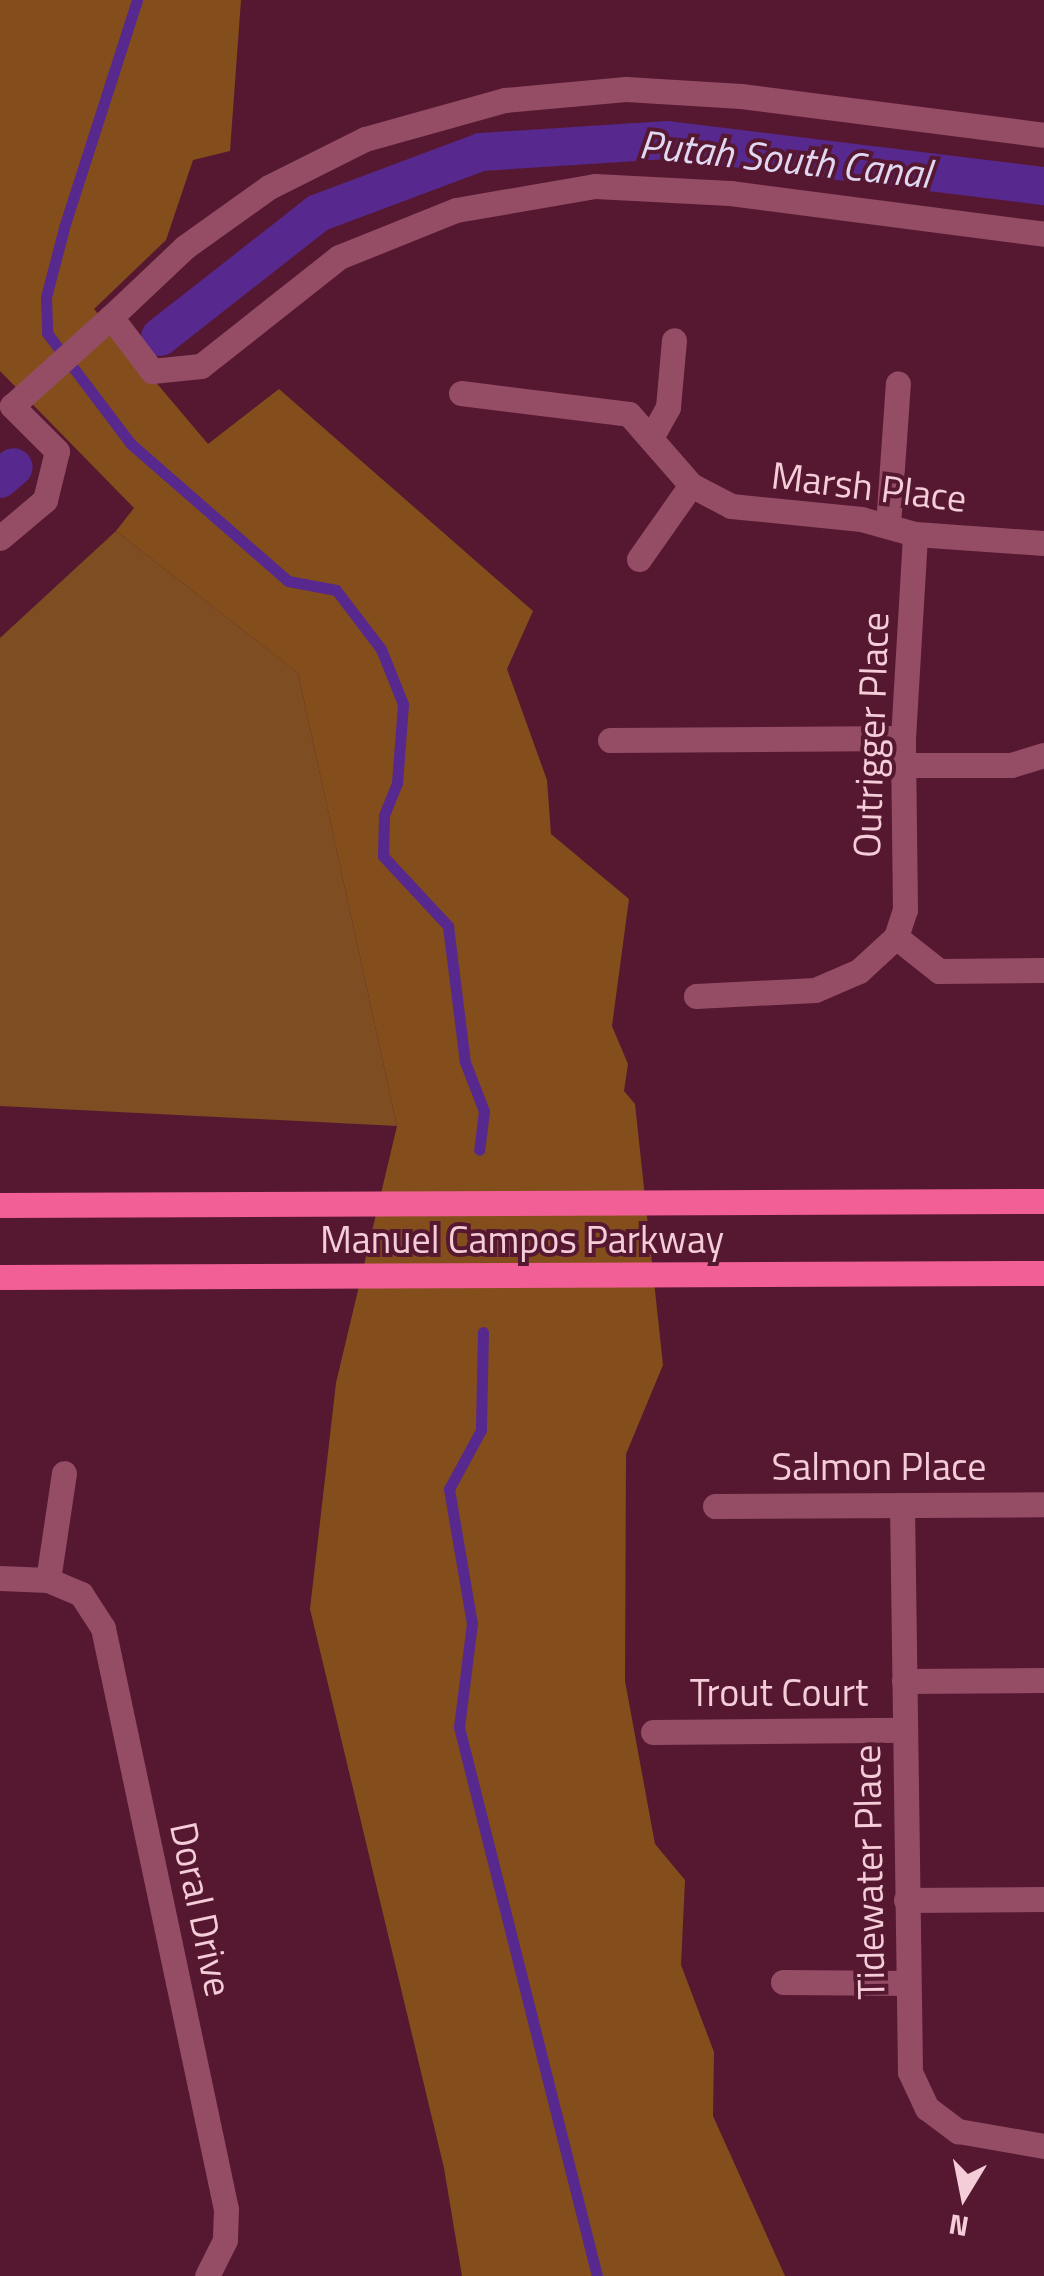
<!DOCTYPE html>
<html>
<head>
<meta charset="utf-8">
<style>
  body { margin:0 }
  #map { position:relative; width:1044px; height:2276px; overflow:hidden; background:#561830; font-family:"Titillium Web",sans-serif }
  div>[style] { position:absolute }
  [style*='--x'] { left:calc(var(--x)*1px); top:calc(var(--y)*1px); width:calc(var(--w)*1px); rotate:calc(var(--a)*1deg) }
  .green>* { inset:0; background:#7e4d22 }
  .forest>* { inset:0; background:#834e1b }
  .stream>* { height:11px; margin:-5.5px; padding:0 5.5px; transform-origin:5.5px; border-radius:5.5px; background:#57288e }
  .canal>* { height:38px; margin:-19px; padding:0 19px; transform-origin:19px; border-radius:19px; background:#57288e }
  .minor>* { height:25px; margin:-12.5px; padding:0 12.5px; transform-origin:12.5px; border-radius:12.5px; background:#944d65 }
  .major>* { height:25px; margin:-12.5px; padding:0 12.5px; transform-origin:12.5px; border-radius:12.5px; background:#f25f96 }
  span { translate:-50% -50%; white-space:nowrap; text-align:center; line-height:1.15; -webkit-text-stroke:8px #561830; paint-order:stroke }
  .street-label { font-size:38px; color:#f5cdd8 }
  .water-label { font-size:40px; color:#e1d8f3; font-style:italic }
  .north { position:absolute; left:914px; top:2146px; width:100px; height:100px; -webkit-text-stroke:8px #561830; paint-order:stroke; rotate:190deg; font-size:28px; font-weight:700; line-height:40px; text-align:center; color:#f5cdd8 }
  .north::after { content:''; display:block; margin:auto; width:35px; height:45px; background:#f5cdd8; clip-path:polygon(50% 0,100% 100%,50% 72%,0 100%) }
</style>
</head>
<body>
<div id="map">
  <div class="green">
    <i style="clip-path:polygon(116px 531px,298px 673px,397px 1126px,0 1106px,0 638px)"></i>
  </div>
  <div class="forest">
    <i style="clip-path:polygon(0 0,241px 0,230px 151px,193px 160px,166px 240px,94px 309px,208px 444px,279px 389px,533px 611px,507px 669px,547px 780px,551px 834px,629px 899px,612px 1026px,628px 1064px,624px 1091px,635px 1104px,663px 1365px,626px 1454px,625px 1681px,655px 1844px,685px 1880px,681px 1965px,714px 2052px,713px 2116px,785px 2276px,462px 2276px,444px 2168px,310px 1609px,336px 1383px,397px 1126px,298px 673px,116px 531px,134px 508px,0 371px)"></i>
  </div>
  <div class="stream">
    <i style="--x:137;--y:0;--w:239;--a:107.8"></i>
    <i style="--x:64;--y:228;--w:71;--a:104.6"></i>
    <i style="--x:46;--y:297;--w:36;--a:88"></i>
    <i style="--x:47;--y:333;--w:139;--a:52.9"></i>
    <i style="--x:131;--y:444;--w:208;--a:41.1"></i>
    <i style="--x:288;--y:581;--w:49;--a:10.6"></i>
    <i style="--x:336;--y:590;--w:74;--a:52.7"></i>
    <i style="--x:381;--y:649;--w:59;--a:68.2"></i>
    <i style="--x:403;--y:704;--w:79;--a:94.3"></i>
    <i style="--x:397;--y:783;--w:35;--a:112"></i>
    <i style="--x:384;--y:816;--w:40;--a:91.4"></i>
    <i style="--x:383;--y:856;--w:96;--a:47.1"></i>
    <i style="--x:448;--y:926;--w:137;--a:82.9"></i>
    <i style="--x:465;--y:1062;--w:53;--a:68.8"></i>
    <i style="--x:484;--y:1111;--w:39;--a:97"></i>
    <i style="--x:483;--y:1332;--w:98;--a:91.2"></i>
    <i style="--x:481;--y:1430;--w:67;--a:118.5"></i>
    <i style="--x:449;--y:1489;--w:136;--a:80.3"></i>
    <i style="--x:472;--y:1623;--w:105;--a:97.1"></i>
    <i style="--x:459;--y:1727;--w:566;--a:75.89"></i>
  </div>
  <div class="canal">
    <i style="--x:160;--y:337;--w:201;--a:-38.1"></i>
    <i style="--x:318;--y:213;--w:174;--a:-20.5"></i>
    <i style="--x:481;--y:152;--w:187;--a:-3.7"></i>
    <i style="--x:668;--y:140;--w:379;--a:7"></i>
    <i style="--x:0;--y:479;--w:18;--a:-41"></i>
  </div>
  <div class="minor">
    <i style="--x:111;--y:317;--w:102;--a:-43.4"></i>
    <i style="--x:185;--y:247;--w:103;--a:-35.5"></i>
    <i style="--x:269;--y:187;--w:107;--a:-26.6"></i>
    <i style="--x:365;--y:139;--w:145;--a:-15.6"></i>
    <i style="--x:505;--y:100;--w:121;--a:-5.2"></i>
    <i style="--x:626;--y:89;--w:115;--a:3.5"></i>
    <i style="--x:741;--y:96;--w:305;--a:7.3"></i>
    <i style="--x:461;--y:393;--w:169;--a:7.1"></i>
    <i style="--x:629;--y:414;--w:94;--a:48.9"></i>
    <i style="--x:691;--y:485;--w:45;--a:27.7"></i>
    <i style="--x:731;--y:506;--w:131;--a:5.7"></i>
    <i style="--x:861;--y:519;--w:56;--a:15.5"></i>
    <i style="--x:915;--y:534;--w:129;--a:4"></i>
    <i style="--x:652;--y:436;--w:33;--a:-61"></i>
    <i style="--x:668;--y:407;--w:67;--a:-84.9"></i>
    <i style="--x:888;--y:525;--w:142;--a:-86"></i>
    <i style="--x:0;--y:538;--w:59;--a:-40.2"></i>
    <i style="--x:45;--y:500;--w:50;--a:-76.2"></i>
    <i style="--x:57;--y:451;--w:64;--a:-135"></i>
    <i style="--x:12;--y:406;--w:133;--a:-42"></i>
    <i style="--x:111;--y:317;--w:68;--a:52.8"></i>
    <i style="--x:152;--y:371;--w:49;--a:-5.8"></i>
    <i style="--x:201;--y:366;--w:176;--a:-38.3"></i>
    <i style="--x:339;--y:257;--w:126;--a:-21.9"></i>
    <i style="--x:456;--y:210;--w:141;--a:-9.8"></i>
    <i style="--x:595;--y:186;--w:135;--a:3"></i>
    <i style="--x:730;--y:193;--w:317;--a:7.4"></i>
    <i style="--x:639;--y:559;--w:90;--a:-54.9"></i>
    <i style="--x:610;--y:740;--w:293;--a:-0.4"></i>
    <i style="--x:903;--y:765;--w:108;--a:0"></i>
    <i style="--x:1011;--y:765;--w:34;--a:-17"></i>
    <i style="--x:896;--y:937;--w:55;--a:38.3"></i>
    <i style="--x:939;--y:971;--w:105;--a:-0.5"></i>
    <i style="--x:696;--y:996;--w:119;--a:-2.9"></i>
    <i style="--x:815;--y:990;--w:48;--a:-23.4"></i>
    <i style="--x:859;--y:971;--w:50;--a:-42.6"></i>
    <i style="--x:896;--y:937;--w:28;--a:-72"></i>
    <i style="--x:905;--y:910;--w:172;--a:-90.7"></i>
    <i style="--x:903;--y:738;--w:204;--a:-86.6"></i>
    <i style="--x:902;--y:1505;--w:567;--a:89.19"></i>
    <i style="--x:910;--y:2072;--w:40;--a:65"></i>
    <i style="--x:927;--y:2108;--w:39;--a:37"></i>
    <i style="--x:958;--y:2131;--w:87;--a:9.9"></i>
    <i style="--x:715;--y:1506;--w:329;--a:-0.3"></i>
    <i style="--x:0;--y:1578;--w:48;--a:2.4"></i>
    <i style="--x:48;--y:1580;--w:36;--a:23"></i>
    <i style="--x:81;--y:1594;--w:40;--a:57.1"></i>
    <i style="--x:103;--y:1628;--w:594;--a:78.05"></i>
    <i style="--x:226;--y:2209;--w:31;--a:92"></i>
    <i style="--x:225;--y:2240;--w:40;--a:116.6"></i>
    <i style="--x:48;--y:1580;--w:108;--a:-81.5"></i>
    <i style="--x:904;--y:1681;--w:140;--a:-0.4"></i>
    <i style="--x:653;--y:1732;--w:252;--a:-0.5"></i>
    <i style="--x:906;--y:1900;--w:138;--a:-0.4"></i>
    <i style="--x:783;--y:1982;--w:125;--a:0.5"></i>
  </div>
  <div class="major">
    <i style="--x:0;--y:1205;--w:1044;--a:-0.22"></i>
    <i style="--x:0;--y:1277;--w:1044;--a:-0.22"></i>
  </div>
  <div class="street-label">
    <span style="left:869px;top:487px;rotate:7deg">Marsh Place</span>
    <span style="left:871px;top:735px;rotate:-88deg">Outrigger Place</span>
    <span style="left:522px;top:1240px">Manuel Campos Parkway</span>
    <span style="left:879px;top:1467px">Salmon Place</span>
    <span style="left:779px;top:1693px">Trout Court</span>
    <span style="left:869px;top:1872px;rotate:-91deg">Tidewater Place</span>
    <span style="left:201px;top:1909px;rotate:78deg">Doral Drive</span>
  </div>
  <div class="water-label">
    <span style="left:785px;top:159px;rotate:6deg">Putah South Canal</span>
  </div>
  <div class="north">N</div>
</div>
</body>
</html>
